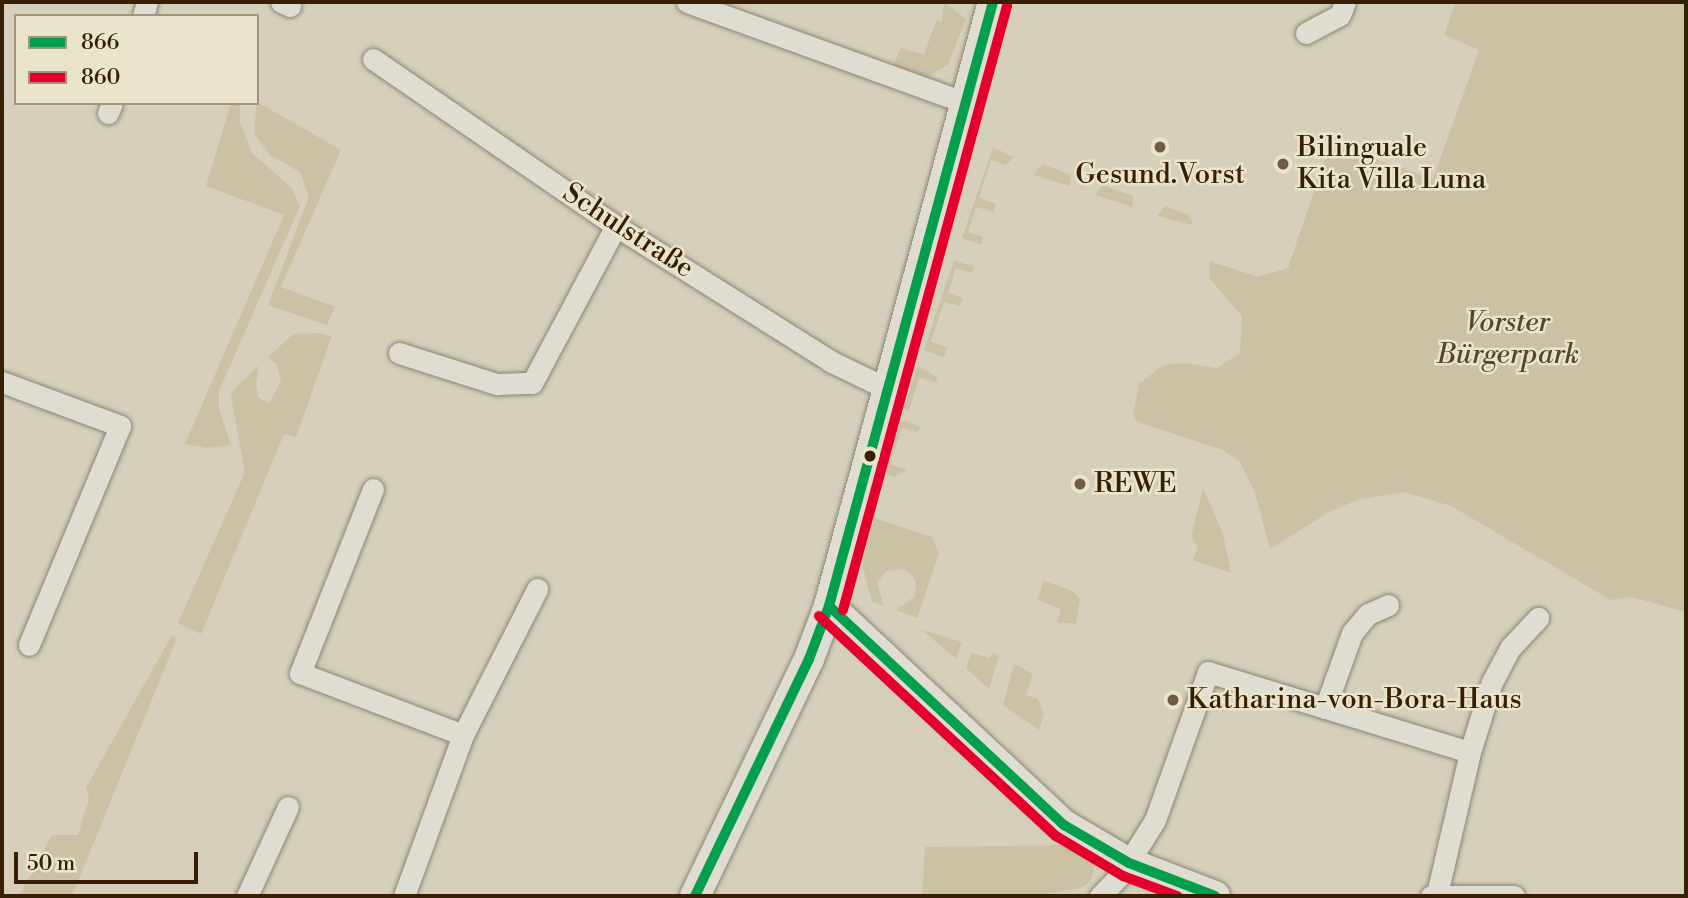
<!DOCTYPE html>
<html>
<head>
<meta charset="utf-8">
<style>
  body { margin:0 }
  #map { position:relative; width:1688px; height:898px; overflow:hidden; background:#d5cfbb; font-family:"Libre Bodoni",serif }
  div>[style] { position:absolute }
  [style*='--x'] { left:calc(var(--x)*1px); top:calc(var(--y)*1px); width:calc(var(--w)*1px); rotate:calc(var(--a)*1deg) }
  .green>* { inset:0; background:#cbc1a5 }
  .roads { filter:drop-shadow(0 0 2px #8c8577) drop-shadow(0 0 2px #8c8577) }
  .street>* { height:21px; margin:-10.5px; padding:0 10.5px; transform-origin:10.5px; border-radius:10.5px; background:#dfdcd2 }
  .secondary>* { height:30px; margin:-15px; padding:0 15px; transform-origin:15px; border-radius:15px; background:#dfdcd2 }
  .bus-1>* { height:10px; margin:-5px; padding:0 5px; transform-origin:5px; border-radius:5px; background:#039f4d }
  .bus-2>* { height:10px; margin:-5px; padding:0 5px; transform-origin:5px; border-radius:5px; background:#e4002b }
  .dots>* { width:19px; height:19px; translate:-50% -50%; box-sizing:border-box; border:4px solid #ebe4cc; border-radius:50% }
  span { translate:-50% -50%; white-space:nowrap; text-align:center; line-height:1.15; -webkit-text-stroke:5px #ebe4cc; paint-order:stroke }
  .poi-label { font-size:28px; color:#361f05 }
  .left { translate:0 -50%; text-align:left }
  .street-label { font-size:28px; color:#361f05 }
  .park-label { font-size:28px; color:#594528; font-style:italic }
  .frame { position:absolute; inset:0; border:4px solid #361f05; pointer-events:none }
  .legend { position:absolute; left:14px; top:14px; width:245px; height:91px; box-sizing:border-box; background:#ebe4cc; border:2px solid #a3957c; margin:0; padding:9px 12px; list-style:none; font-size:21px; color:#361f05 }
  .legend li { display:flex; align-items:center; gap:14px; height:35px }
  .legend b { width:35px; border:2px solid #a3957c }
  .scale { position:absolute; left:14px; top:852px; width:184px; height:32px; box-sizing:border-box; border:4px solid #361f05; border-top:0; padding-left:9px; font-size:21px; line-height:24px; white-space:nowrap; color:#361f05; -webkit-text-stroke:5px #ebe4cc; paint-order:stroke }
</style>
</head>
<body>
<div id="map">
  <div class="green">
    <i style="clip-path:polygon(944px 2px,966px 19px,948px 65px,927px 76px,893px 66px,901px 48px,924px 55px,936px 21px,942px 22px)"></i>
    <i style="clip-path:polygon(1456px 2px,1686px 2px,1686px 612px,1632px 597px,1611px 600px,1451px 506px,1404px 492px,1360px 499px,1329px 512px,1270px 549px,1255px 493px,1240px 462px,1223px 450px,1138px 422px,1133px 415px,1139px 384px,1163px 365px,1186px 363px,1217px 368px,1240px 353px,1242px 316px,1210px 279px,1209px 261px,1258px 277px,1288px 268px,1330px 144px,1433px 179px,1479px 50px,1444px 35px)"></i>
    <i style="clip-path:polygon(257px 102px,341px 150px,281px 287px,335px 307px,327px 325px,268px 305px,309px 197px,300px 172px,270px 155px,254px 133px)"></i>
    <i style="clip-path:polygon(231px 103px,240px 103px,240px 122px,252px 153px,291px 187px,300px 206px,219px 391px,219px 409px,231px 445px,208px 448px,185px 444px,284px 215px,206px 186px)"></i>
    <i style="clip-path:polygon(993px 147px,1013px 157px,1006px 165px,991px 160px,979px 198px,996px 204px,994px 212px,976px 207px,968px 232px,983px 237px,981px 245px,962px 238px)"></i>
    <i style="clip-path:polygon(1042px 164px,1071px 175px,1069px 186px,1034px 175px)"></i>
    <i style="clip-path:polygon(1102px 185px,1133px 196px,1132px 207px,1096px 195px)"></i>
    <i style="clip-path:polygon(1165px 206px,1189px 215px,1193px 225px,1157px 216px)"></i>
    <i style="clip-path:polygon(954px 260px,974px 267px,972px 273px,956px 268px,948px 293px,963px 298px,960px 306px,944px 302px,931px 342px,947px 347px,944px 357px,924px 350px)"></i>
    <i style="clip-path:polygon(evenodd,320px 333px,332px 336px,296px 437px,284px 434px,201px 634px,178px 623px,245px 472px,231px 397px,234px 389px,293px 334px,320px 333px,268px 358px,276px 363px,281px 381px,269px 404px,258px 397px,256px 384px,259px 366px,268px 358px)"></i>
    <i style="clip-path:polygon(918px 366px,937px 377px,936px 382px,919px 378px,909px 411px,903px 409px)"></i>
    <i style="clip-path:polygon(907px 421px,921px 427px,917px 432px,902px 428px,890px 464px,907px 470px,894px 477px,886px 474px,887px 464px,900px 423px)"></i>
    <i style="clip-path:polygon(1203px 487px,1223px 534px,1231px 573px,1193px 560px,1198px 546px,1191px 538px)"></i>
    <i style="clip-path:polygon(874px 518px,932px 537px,939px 553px,917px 618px,896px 610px,915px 596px,916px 580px,906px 569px,886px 571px,877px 583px,884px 606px,872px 602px,862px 564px)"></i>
    <i style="clip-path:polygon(1044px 581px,1073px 591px,1080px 599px,1076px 624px,1057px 622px,1061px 609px,1037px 600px)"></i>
    <i style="clip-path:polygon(922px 630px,962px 642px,956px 658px,955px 658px)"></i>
    <i style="clip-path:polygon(172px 635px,177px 638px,72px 896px,19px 896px,52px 835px,78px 835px,89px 799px,86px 788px)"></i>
    <i style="clip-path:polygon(971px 653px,990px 658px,992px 653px,999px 655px,989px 689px,966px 668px)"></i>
    <i style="clip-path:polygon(1014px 664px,1033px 674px,1026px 695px,1038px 699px,1044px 714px,1039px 730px,1003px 705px)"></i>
    <i style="clip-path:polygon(1066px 845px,1095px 866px,1090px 882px,1080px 888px,1034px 896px,922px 896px,925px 847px)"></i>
  </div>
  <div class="roads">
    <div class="street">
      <i style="--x:281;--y:2;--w:10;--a:24"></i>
      <i style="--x:687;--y:2;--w:294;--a:19.9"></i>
      <i style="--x:143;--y:16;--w:15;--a:-74"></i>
      <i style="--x:1306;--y:33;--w:38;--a:-28"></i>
      <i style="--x:1340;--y:15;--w:14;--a:-69"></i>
      <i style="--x:373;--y:59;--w:295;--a:34.5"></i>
      <i style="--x:616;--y:226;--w:253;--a:32.2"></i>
      <i style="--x:830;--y:361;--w:67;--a:25.8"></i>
      <i style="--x:108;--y:113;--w:11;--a:-68"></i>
      <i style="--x:399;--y:353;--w:103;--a:17.6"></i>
      <i style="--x:497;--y:384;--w:35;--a:-2"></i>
      <i style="--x:532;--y:383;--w:178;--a:-61.9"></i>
      <i style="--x:2;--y:382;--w:126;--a:20.4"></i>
      <i style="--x:120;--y:426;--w:237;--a:112.6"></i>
      <i style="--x:373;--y:489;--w:198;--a:111.6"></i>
      <i style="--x:300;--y:673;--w:174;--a:20.8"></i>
      <i style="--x:1325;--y:708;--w:80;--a:-70.2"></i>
      <i style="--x:1352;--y:633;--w:25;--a:-50"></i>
      <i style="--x:1368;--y:614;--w:22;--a:-24"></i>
      <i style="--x:1437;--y:894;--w:146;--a:-76.9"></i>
      <i style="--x:1470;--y:752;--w:73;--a:-72.6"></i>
      <i style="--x:1492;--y:682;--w:40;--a:-62"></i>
      <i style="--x:1511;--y:647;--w:40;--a:-47"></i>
      <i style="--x:247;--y:896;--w:98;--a:-65.3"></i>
      <i style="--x:404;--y:896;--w:171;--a:-69.9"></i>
      <i style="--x:463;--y:735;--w:164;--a:-63.1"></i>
      <i style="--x:1100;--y:896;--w:32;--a:-46"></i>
      <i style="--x:1122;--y:873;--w:62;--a:-58.1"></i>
      <i style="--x:1155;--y:820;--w:157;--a:-70.3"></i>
      <i style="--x:1208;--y:672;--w:274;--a:17"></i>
      <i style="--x:1431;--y:896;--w:83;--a:0"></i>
    </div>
    <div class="secondary">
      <i style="--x:829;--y:606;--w:321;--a:43"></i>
      <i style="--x:1064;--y:825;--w:75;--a:30.3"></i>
      <i style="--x:1129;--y:863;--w:92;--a:21"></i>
      <i style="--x:695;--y:896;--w:263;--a:-64.3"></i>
      <i style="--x:809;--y:659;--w:57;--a:-69.3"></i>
      <i style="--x:829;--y:606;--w:626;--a:-74.81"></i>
    </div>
  </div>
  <div class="bus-1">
    <i style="--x:829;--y:606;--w:321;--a:43"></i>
    <i style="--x:1064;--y:825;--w:75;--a:30.3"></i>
    <i style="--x:1129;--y:863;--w:92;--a:21"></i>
    <i style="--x:695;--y:896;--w:263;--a:-64.3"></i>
    <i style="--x:809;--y:659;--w:57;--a:-69.3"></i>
    <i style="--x:829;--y:606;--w:626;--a:-74.81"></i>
  </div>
  <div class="bus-2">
    <i style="--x:843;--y:610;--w:626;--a:-74.81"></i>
    <i style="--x:819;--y:616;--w:323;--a:42.9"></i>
    <i style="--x:1056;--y:836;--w:78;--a:30.8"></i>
    <i style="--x:1123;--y:876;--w:58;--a:20.3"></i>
  </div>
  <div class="dots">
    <i style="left:1160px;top:147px;background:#6e5d45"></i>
    <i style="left:1283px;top:164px;background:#6e5d45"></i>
    <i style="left:870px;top:456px;background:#361f05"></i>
    <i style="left:1080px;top:484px;background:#6e5d45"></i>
    <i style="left:1173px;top:700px;background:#6e5d45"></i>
  </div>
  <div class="poi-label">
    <span class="left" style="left:1297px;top:164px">Bilinguale<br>Kita Villa Luna</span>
    <span style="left:1160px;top:175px">Gesund.Vorst</span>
    <span class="left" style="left:1094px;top:484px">REWE</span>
    <span class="left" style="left:1187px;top:700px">Katharina-von-Bora-Haus</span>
  </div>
  <div class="street-label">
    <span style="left:628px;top:231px;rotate:33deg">Schulstraße</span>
  </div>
  <div class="park-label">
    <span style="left:1508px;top:339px">Vorster<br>Bürgerpark</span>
  </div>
  <div class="frame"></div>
  <ul class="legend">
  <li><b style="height:9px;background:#039f4d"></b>866</li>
  <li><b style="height:9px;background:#e4002b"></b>860</li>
  </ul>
  <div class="scale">50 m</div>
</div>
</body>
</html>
